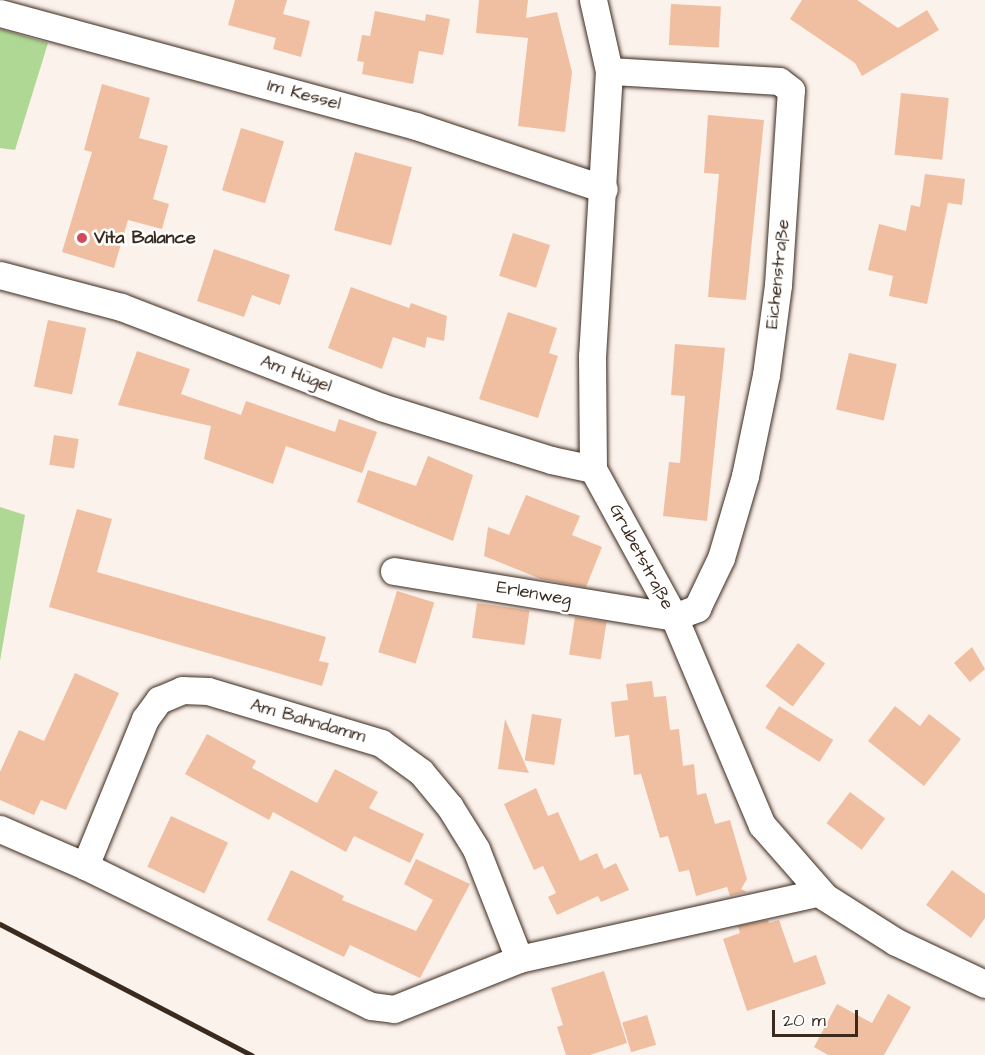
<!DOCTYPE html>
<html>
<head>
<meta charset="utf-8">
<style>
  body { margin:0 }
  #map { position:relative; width:985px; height:1055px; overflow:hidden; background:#fcf2ec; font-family:"Architects Daughter",sans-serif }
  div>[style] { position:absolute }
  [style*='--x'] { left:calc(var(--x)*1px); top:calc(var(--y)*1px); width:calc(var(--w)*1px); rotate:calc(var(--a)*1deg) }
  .green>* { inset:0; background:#afd894 }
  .building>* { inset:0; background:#f0bea0; transform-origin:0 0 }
  .roads { filter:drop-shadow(0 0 2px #3b2a1e) drop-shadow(0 0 2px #3b2a1e) }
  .minor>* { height:27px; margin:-13.5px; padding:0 13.5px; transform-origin:13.5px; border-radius:13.5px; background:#fff }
  .rail>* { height:4.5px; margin:-2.25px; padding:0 2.25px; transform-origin:2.25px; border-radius:2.25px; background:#3b2a1e }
  .dots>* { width:16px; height:16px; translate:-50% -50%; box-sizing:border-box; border:3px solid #fff; border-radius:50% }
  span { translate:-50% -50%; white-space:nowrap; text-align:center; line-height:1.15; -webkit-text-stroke:5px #fff; paint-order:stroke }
  .street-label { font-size:18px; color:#3b2a1e }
  .poi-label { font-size:18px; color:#3b2a1e; font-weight:700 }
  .left { translate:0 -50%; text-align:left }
  .scale { position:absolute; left:772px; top:1010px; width:86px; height:27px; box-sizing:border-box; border:3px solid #3b2a1e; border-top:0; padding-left:8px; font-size:18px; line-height:21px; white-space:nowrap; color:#3b2a1e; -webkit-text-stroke:4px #fff; paint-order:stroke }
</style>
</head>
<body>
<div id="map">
  <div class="green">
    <i style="clip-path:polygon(0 29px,48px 43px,15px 150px,0 148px)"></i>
    <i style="clip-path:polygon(0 507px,25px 515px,0 661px)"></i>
  </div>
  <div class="building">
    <i style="clip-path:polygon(235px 0,287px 0,283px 14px,310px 21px,301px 57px,273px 49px,276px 38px,228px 25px)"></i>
    <i style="clip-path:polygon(479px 0,528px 0,526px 18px,557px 12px,572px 72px,565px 132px,518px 126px,528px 38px,476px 33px)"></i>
    <i style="clip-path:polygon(802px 0,857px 0,898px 28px,927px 10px,939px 30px,862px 76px,855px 63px,790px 19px)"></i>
    <i style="left:671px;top:4px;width:50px;height:41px;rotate:3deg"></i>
    <i style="clip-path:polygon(375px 11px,425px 21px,426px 14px,450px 19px,443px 55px,419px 51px,413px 84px,362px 74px,364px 62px,357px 61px,362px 35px,370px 36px)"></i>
    <i style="clip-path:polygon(102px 84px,150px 98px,139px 138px,168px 146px,153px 199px,169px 204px,162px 229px,128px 220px,114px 268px,62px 252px,92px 152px,84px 150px)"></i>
    <i style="left:901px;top:93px;width:48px;height:62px;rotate:6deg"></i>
    <i style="clip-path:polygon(708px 115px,764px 120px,746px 300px,708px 297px,719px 174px,704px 173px)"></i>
    <i style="left:241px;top:128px;width:45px;height:65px;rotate:17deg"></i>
    <i style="left:355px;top:152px;width:59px;height:81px;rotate:15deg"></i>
    <i style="clip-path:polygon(925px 174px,965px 179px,962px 205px,948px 203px,927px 304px,889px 296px,893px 276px,868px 270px,879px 224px,906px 231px,911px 205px,920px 207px)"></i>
    <i style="left:513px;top:233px;width:39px;height:45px;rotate:18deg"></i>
    <i style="clip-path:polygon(214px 249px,290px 275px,280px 305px,252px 295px,244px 317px,197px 301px)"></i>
    <i style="clip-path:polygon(351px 287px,409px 308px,411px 303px,447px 316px,444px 341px,427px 337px,425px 348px,393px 337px,382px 369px,328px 348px)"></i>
    <i style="clip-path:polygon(508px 312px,557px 328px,549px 353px,558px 356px,538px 418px,479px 399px)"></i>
    <i style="left:48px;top:320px;width:39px;height:68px;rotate:12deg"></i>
    <i style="clip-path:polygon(675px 344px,725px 348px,707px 521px,663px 516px,669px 462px,680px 463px,685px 396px,671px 395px)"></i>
    <i style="clip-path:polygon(137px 351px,190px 369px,181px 394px,241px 415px,246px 401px,335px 432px,339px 419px,377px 432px,362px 473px,286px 446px,273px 484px,204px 459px,211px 426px,118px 405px)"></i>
    <i style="left:849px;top:353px;width:49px;height:58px;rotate:13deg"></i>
    <i style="left:54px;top:435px;width:25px;height:30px;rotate:9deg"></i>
    <i style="clip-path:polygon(428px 456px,473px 475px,453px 541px,357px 502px,368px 470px,416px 486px)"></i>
    <i style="clip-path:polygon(526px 495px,580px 516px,572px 535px,602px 547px,586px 587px,541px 579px,484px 556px,488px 527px,509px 535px)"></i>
    <i style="clip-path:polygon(77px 509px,112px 519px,97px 572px,326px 637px,319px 661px,329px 663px,322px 686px,49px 607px)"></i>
    <i style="left:397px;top:591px;width:39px;height:64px;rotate:17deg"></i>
    <i style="left:477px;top:603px;width:53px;height:35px;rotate:8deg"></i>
    <i style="left:575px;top:617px;width:32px;height:38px;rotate:9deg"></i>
    <i style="left:798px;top:643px;width:34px;height:54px;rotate:37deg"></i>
    <i style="clip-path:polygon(972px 647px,985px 669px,970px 682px,954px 663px)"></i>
    <i style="clip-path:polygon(75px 673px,119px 693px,66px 810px,41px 800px,34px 815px,0 800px,0 772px,19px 730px,44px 741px)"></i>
    <i style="clip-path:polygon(652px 681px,654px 697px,666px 696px,670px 730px,679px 729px,683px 766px,694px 764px,697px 795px,706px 793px,715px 824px,730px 820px,747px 879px,741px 889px,747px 892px,730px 896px,727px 887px,696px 896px,689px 870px,679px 872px,668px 836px,660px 838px,641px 774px,634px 775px,629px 735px,615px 737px,611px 702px,628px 700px,626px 684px)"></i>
    <i style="left:779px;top:706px;width:64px;height:26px;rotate:32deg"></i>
    <i style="clip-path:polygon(895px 706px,920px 726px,929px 714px,961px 739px,924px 786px,868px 741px)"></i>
    <i style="left:532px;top:714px;width:30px;height:47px;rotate:9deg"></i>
    <i style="clip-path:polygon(505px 719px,529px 773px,498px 769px)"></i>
    <i style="clip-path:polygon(207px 734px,256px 761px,252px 768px,317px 803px,335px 769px,378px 792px,369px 808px,424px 834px,410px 863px,354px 836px,346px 852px,273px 812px,269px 820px,185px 774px)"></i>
    <i style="clip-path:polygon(536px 788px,548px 816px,558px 812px,580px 861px,597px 853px,604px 869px,616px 863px,629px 890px,601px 902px,598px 896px,557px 915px,548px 897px,556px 893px,543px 866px,534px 870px,504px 804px)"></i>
    <i style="left:850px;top:792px;width:44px;height:39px;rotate:37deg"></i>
    <i style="left:171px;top:816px;width:63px;height:56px;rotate:25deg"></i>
    <i style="clip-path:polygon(416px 859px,470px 884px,420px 978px,350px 945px,344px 957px,267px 920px,291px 870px,344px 896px,342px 900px,416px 931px,433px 900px,404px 884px)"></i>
    <i style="clip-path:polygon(952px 870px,985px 894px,985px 918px,971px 938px,926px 905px)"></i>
    <i style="clip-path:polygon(768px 920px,769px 923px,779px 920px,794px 963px,816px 955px,826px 984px,747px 1011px,723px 939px,740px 933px,738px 926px)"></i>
    <i style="clip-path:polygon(604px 971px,627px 1043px,590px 1055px,566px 1055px,557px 1027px,563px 1025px,551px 988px)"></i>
    <i style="clip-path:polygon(888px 994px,911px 1007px,884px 1055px,828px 1055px,814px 1047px,837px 1004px,872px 1023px)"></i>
    <i style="left:647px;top:1015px;width:31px;height:26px;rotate:73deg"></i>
  </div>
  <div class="roads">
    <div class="minor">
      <i style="--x:593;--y:0;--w:73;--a:77.3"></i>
      <i style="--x:609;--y:71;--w:286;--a:93.4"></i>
      <i style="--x:592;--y:356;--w:113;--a:89.5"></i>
      <i style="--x:593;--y:469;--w:169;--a:61.3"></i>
      <i style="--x:674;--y:617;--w:226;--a:67.1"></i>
      <i style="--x:762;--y:825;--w:96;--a:48.8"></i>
      <i style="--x:825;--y:897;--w:84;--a:32.4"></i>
      <i style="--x:896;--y:942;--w:98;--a:25.3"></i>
      <i style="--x:0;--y:13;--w:431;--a:15.2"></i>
      <i style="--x:416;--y:126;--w:198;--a:18.5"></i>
      <i style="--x:0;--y:275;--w:125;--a:14.8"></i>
      <i style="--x:121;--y:307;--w:279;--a:21"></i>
      <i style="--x:381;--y:407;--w:178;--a:17.3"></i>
      <i style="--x:551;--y:460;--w:43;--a:12.1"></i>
      <i style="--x:394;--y:571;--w:284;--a:9.3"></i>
      <i style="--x:674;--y:617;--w:25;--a:-21"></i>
      <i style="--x:697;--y:608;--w:55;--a:-64.4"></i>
      <i style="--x:721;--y:558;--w:85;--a:-73.7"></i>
      <i style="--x:745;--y:476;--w:103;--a:-78.3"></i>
      <i style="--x:766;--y:375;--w:91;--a:-82.4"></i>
      <i style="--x:778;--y:285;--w:195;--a:-86.2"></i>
      <i style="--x:791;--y:90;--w:15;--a:-143"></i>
      <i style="--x:779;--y:81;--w:170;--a:-176.6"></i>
      <i style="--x:0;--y:829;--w:93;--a:23.5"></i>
      <i style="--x:85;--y:866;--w:318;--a:26.1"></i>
      <i style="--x:371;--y:1006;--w:23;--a:7"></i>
      <i style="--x:394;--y:1009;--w:135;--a:-21.8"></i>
      <i style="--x:519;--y:959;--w:308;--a:-12.5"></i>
      <i style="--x:85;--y:866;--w:159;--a:-67.8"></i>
      <i style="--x:145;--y:719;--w:24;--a:-54"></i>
      <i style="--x:159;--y:700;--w:25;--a:-23"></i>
      <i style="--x:182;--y:690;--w:26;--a:2"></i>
      <i style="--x:208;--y:691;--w:181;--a:16.7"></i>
      <i style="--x:381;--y:743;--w:49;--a:35.9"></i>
      <i style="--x:421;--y:772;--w:45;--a:50.4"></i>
      <i style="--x:450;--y:807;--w:49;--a:58.2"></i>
      <i style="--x:476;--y:849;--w:118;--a:68.6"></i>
    </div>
  </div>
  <div class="rail">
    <i style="--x:0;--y:924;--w:284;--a:27.5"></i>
  </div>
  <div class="dots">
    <i style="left:82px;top:238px;background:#d1495b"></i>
  </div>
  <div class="street-label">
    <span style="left:304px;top:95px;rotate:15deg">Im Kessel</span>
    <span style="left:778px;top:274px;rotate:-84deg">Eichenstraße</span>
    <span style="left:296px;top:374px;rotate:21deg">Am Hügel</span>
    <span style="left:641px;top:557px;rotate:62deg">Grubetstraße</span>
    <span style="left:534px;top:594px;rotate:10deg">Erlenweg</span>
    <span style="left:308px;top:721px;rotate:16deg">Am Bahndamm</span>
  </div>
  <div class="poi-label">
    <span class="left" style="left:94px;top:238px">Vita Balance</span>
  </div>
  <div class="scale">20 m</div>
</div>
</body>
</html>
